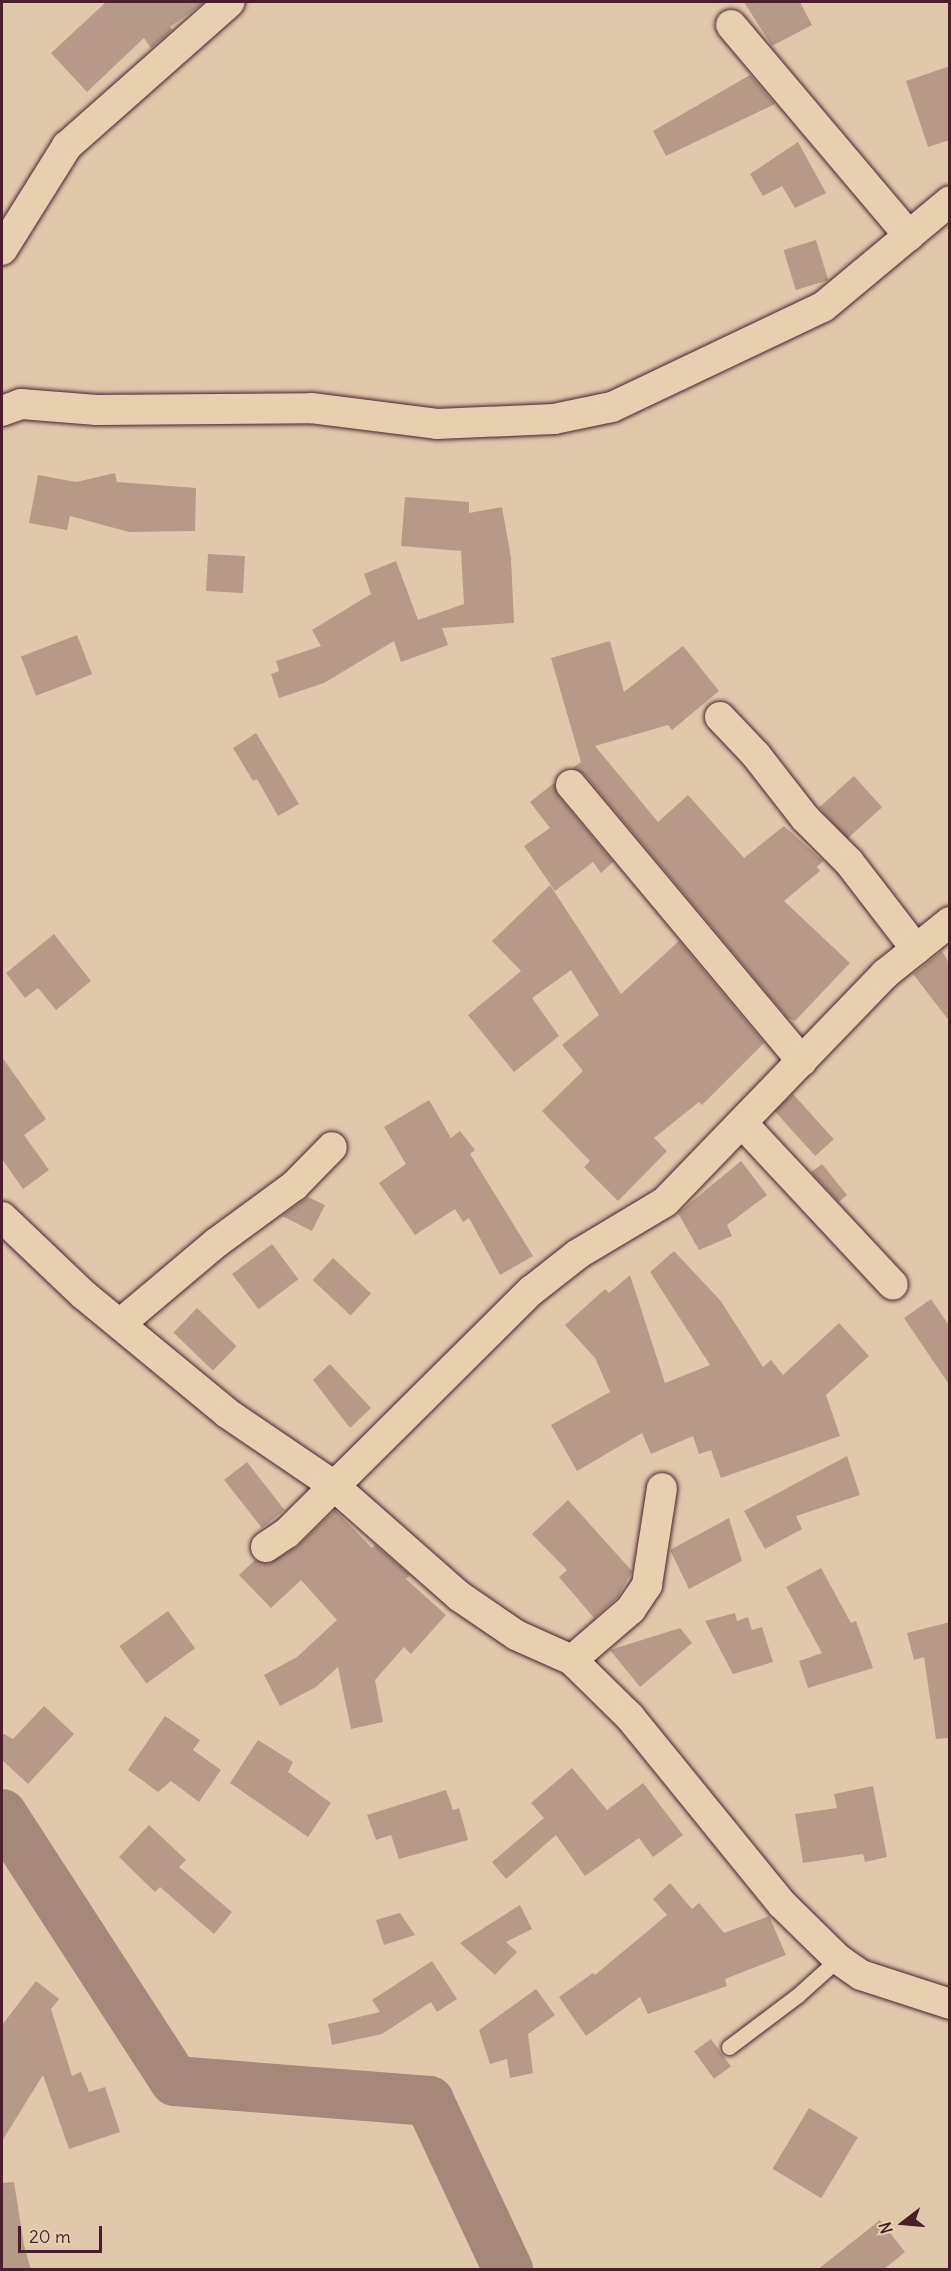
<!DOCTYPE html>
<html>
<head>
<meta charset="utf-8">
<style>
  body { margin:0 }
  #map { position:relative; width:951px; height:2271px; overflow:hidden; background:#e0c9ab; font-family:Delius,sans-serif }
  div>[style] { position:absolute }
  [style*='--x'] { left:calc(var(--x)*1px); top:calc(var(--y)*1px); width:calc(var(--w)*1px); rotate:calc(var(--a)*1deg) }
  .river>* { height:50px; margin:-25px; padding:0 25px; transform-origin:25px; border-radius:25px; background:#a6887a }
  .building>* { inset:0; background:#b69a87; transform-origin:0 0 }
  .roads { filter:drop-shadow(0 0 2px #4a1f2b) drop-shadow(0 0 2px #4a1f2b) }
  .service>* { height:15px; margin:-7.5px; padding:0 7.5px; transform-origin:7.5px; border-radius:7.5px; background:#e6d0b0 }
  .minor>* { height:30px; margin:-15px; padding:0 15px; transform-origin:15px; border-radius:15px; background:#e6d0b0 }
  span { translate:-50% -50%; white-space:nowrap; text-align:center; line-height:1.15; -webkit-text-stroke:6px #e6d0b0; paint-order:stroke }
  .frame { position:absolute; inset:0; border:3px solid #4a1f2b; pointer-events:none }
  .north { position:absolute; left:873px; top:2193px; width:60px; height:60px; -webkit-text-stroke:4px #e6d0b0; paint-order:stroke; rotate:254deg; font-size:16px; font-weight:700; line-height:24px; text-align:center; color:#4a1f2b }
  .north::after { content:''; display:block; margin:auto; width:21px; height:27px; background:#4a1f2b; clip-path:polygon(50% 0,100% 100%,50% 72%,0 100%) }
  .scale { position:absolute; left:18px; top:2226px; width:84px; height:27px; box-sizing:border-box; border:3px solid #4a1f2b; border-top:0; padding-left:8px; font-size:18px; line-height:21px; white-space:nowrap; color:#4a1f2b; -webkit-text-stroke:4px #e6d0b0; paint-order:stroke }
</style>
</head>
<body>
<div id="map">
  <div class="river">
    <i style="--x:2;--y:1814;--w:318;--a:57.1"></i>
    <i style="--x:175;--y:2081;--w:255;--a:4.5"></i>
    <i style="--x:429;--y:2101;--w:187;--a:64.9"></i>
  </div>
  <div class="building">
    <i style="clip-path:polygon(106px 2px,205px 2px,170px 27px,172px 30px,151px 48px,144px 38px,87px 92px,51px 53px)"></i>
    <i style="clip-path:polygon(744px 2px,800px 2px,812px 25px,772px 46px)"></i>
    <i style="clip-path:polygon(950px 66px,950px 140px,928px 147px,906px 81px)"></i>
    <i style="clip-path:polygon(750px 75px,775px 104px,666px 156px,653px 131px)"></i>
    <i style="clip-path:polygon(798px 142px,826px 193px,795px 208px,782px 186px,763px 196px,750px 174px)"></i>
    <i style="left:816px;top:240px;width:42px;height:34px;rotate:73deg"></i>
    <i style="clip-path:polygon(115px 473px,117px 482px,196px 488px,195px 531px,129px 532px,70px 516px,67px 530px,29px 523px,38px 475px,76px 482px)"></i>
    <i style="clip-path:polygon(405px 497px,469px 502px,469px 513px,502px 507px,511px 558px,514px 623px,442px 628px,448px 645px,401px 662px,394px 641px,324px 683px,279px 698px,271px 674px,279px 671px,276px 661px,321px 646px,312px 630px,371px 594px,364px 574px,396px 561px,418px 620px,464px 604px,461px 551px,401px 546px)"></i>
    <i style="left:208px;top:554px;width:37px;height:37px;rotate:3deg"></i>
    <i style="left:77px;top:635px;width:42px;height:60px;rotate:69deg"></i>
    <i style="clip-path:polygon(610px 641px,624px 692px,683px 646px,719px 691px,672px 730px,668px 725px,595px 746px,658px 822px,688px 795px,744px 858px,784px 826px,823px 861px,817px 867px,820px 871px,784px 901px,850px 963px,795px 1021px,788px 1018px,584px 774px,573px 768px,581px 762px,551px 658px)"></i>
    <i style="clip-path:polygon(256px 733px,299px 804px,278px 816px,257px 779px,253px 781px,233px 748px)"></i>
    <i style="left:854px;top:776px;width:42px;height:47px;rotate:48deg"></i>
    <i style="clip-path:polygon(554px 783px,558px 796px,613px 862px,601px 873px,593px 862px,555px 891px,524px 846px,550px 828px,530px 802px)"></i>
    <i style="clip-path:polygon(550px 885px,621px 994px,679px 941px,764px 1043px,702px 1105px,699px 1102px,654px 1138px,667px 1151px,618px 1201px,584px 1167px,590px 1161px,542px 1111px,583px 1071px,562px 1045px,599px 1015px,571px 970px,532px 998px,559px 1036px,514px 1072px,468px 1015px,521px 971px,492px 941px)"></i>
    <i style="clip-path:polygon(54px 934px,91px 981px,56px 1010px,38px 988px,25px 998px,6px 973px)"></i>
    <i style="clip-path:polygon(942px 951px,950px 965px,950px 1022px,913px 974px)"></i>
    <i style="clip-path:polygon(2px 1057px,46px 1119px,24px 1135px,49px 1170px,23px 1189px,2px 1159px)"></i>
    <i style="left:793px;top:1094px;width:61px;height:25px;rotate:48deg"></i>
    <i style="clip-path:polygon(429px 1100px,451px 1138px,460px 1131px,475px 1150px,470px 1154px,533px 1256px,500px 1275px,469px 1218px,463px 1222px,455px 1209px,415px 1235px,379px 1183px,406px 1164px,384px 1127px)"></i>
    <i style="clip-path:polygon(741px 1161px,767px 1195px,727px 1225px,732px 1236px,699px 1250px,678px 1213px)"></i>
    <i style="clip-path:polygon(822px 1164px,847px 1195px,839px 1202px,811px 1172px)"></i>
    <i style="clip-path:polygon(308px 1197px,325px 1205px,312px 1231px,282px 1216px)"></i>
    <i style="left:272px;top:1244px;width:44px;height:50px;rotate:53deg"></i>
    <i style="clip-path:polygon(674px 1251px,720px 1300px,763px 1367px,771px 1360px,783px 1375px,839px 1323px,869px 1356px,826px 1395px,840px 1436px,721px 1478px,711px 1450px,699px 1454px,693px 1436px,651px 1454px,642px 1433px,577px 1471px,551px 1425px,610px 1392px,595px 1358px,565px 1325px,605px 1289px,609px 1293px,630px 1275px,665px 1383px,710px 1365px,650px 1272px)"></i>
    <i style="left:333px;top:1258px;width:52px;height:30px;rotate:43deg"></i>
    <i style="clip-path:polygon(931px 1299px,950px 1327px,950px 1386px,904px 1318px)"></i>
    <i style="left:197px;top:1308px;width:55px;height:34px;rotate:44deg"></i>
    <i style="clip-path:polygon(330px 1364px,371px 1408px,350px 1428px,313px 1380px)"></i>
    <i style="clip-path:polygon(847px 1456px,860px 1495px,796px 1516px,802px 1529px,765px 1549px,744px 1511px)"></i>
    <i style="left:247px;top:1462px;width:61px;height:29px;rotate:52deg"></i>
    <i style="clip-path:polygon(568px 1500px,632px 1571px,618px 1597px,594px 1618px,559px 1577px,567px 1570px,532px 1534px)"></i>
    <i style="clip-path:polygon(335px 1510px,372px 1548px,375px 1545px,410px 1575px,406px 1579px,446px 1615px,411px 1654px,404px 1647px,375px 1680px,383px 1722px,351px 1729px,338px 1667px,316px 1687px,280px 1706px,264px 1675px,297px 1657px,337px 1620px,301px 1580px,271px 1608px,239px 1575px,255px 1560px,268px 1564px,297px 1547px)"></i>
    <i style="clip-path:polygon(729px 1518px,742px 1561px,689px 1589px,670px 1550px)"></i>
    <i style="clip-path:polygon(821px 1568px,851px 1623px,856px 1621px,873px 1668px,808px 1688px,799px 1661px,822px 1653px,786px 1587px)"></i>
    <i style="left:168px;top:1611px;width:46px;height:60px;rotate:54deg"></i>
    <i style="clip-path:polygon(735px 1613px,737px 1621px,748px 1617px,752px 1630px,762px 1627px,773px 1662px,733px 1674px,705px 1621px)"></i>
    <i style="clip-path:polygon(950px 1622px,950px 1738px,936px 1739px,924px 1657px,914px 1660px,907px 1633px)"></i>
    <i style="clip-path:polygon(680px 1628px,692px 1643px,640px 1687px,610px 1650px)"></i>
    <i style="clip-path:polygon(44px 1706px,74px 1734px,28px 1784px,2px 1760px,2px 1733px,13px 1739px)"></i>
    <i style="clip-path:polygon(165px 1716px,200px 1740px,193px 1750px,221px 1770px,199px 1802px,171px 1781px,158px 1792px,128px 1770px)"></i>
    <i style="clip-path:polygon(258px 1740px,293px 1762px,288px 1772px,331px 1803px,308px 1837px,230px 1783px)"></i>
    <i style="clip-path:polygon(572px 1768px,607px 1810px,643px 1783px,683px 1835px,653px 1857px,639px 1838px,585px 1876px,556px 1835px,506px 1879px,492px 1862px,544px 1818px,531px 1803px)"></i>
    <i style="clip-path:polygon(873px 1786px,887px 1857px,865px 1862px,863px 1854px,803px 1863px,795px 1814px,837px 1808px,834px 1794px)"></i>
    <i style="clip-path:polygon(446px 1790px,453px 1810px,459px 1808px,468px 1840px,399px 1859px,391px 1835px,376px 1840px,367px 1815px)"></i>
    <i style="clip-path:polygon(149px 1825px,186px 1860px,179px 1867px,232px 1912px,214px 1934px,160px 1887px,155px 1892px,119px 1857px)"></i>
    <i style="clip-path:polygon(670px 1883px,692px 1909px,699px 1903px,724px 1933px,769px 1916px,786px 1955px,725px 1979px,727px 1986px,648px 2014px,640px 1997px,586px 2036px,559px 1997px,593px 1973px,595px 1975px,667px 1915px,653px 1899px)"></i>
    <i style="clip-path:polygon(520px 1905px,532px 1929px,506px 1942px,517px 1952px,495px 1975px,460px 1943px)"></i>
    <i style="clip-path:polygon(400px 1913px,415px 1935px,384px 1945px,376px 1920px)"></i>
    <i style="clip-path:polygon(432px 1961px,457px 1999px,437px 2012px,431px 2002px,382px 2034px,332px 2045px,328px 2024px,380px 2012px,372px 2000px)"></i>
    <i style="clip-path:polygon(36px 1981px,59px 1999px,51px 2009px,72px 2076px,81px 2072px,89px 2092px,105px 2087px,120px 2132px,69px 2149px,43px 2075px,2px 2141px,2px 2025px)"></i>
    <i style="clip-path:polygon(536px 1989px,555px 2015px,528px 2034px,533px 2073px,510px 2078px,507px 2059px,490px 2064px,479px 2030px)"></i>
    <i style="left:711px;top:2039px;width:34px;height:21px;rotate:54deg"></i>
    <i style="left:809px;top:2108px;width:57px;height:71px;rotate:31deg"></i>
    <i style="clip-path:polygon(14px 2182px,24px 2245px,31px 2270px,2px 2270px,2px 2183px)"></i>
    <i style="clip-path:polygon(880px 2220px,905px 2252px,883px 2270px,817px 2270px)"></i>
  </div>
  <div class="roads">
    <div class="service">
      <i style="--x:729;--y:2047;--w:86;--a:-37"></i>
      <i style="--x:798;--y:1995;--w:54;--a:-42"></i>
    </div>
    <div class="minor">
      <i style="--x:731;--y:25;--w:276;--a:49.8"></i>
      <i style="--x:2;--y:250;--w:123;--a:-58"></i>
      <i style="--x:67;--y:146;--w:217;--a:-41.5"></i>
      <i style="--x:2;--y:411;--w:20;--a:-20"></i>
      <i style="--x:21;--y:404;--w:76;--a:4.5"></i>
      <i style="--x:97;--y:410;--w:214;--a:-0.5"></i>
      <i style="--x:311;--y:408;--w:127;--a:7.2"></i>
      <i style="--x:437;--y:424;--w:117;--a:-2.4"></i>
      <i style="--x:554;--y:419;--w:59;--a:-11.7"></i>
      <i style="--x:612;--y:407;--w:233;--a:-25.4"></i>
      <i style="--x:823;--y:307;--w:165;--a:-39.8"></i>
      <i style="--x:720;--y:717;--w:52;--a:46.5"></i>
      <i style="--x:756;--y:755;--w:80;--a:52.1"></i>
      <i style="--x:805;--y:818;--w:62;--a:45"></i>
      <i style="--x:849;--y:862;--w:110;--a:52.4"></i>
      <i style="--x:571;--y:785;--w:360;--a:50.1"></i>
      <i style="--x:742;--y:1123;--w:221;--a:47"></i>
      <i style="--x:2;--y:1217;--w:113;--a:43.6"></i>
      <i style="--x:84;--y:1295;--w:185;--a:39.5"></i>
      <i style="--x:227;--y:1413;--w:128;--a:34.2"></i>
      <i style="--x:333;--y:1485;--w:168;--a:41.4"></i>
      <i style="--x:459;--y:1596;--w:69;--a:34.4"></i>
      <i style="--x:516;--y:1635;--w:61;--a:24.1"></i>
      <i style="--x:572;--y:1660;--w:81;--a:44.5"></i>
      <i style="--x:630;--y:1717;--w:241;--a:50.9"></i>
      <i style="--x:782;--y:1904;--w:78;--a:44.5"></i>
      <i style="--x:838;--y:1959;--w:28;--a:35"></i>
      <i style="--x:861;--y:1975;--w:94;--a:18"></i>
      <i style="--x:121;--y:1323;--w:124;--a:-40.1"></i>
      <i style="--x:216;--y:1243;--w:97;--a:-36.2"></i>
      <i style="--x:294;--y:1186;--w:54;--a:-45.7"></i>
      <i style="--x:266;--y:1547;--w:25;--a:-34"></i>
      <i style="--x:287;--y:1533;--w:344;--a:-44.8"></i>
      <i style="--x:531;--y:1291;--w:60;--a:-38.2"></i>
      <i style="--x:578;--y:1254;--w:101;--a:-30.9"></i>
      <i style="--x:665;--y:1202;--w:317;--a:-46"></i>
      <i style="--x:885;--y:974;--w:83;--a:-38.7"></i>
      <i style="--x:572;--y:1660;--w:78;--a:-40.8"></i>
      <i style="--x:631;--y:1609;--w:29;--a:-56"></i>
      <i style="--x:647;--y:1585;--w:98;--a:-81.2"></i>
    </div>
  </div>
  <div class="frame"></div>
  <div class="north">N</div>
  <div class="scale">20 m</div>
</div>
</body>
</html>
